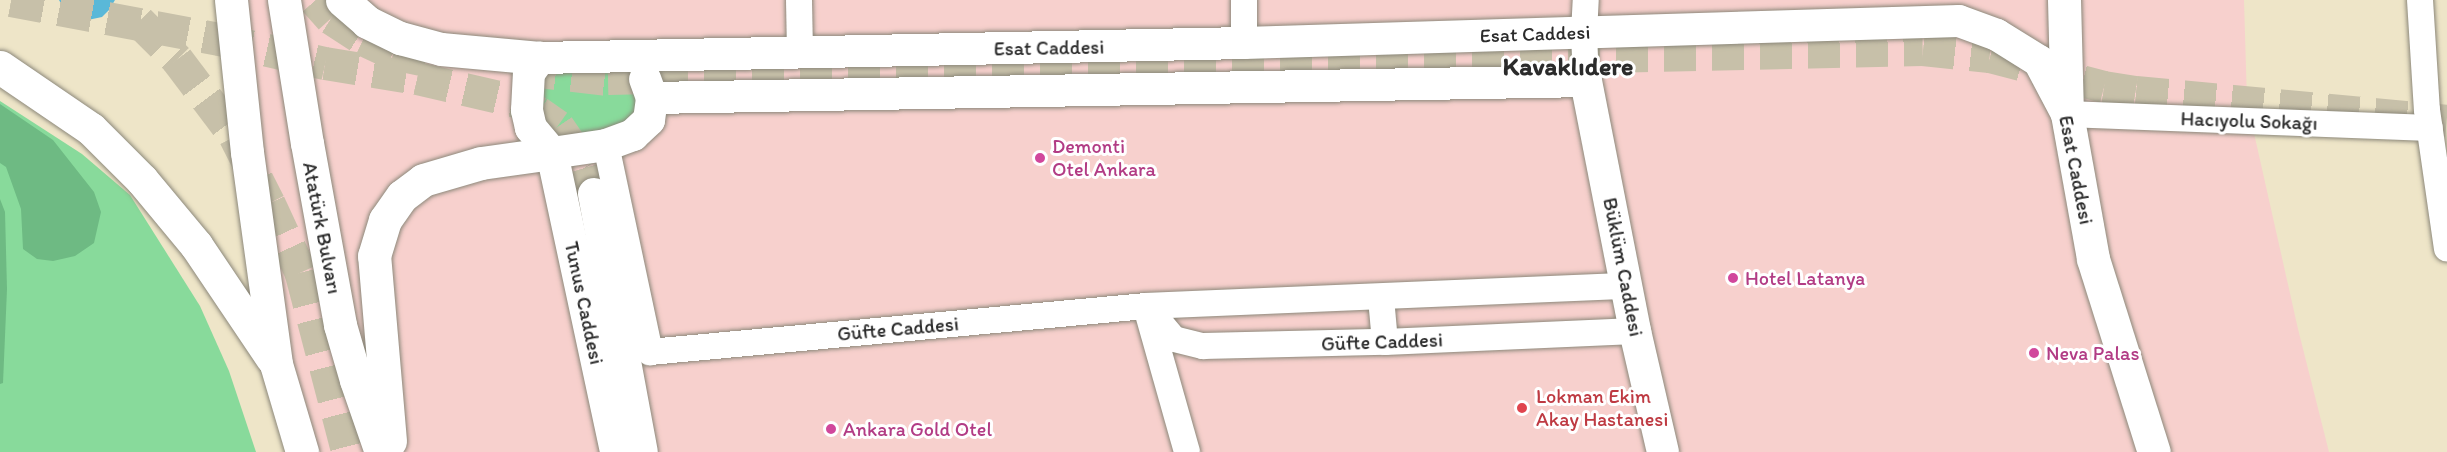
<!DOCTYPE html>
<html>
<head>
<meta charset="utf-8">
<style>
  body { margin:0 }
  #map { position:relative; width:2447px; height:452px; overflow:hidden; background:#eee5c8; font-family:Itim,sans-serif }
  div>[style] { position:absolute }
  [style*='--x'] { left:calc(var(--x)*1px); top:calc(var(--y)*1px); width:calc(var(--w)*1px); rotate:calc(var(--a)*1deg) }
  .built>* { inset:0; background:#f7d0cd }
  .green>* { inset:0; background:#88da9b }
  .forest>* { inset:0; background:#6eba83 }
  .water>* { inset:0; background:#5ab8d8 }
  .tertiary-tunnel>* { height:32px; margin-top:-16px; transform-origin:0; background:repeating-linear-gradient(90deg,#c7c0a9 0 32px,transparent 0 48px) }
  .primary-tunnel>* { height:33px; margin-top:-16.5px; transform-origin:0; background:repeating-linear-gradient(90deg,#c7c0a9 0 33px,transparent 0 49px) }
  .roads { filter:drop-shadow(0 0 2px #8c887a) drop-shadow(0 0 2px #8c887a) }
  .minor>* { height:26px; margin:-13px; padding:0 13px; transform-origin:13px; border-radius:13px; background:#fff }
  .tertiary>* { height:32px; margin:-16px; padding:0 16px; transform-origin:16px; border-radius:16px; background:#fff }
  .secondary>* { height:33px; margin:-16.5px; padding:0 16.5px; transform-origin:16.5px; border-radius:16.5px; background:#fff }
  .primary>* { height:33px; margin:-16.5px; padding:0 16.5px; transform-origin:16.5px; border-radius:16.5px; background:#fff }
  .dots>* { width:16px; height:16px; translate:-50% -50%; box-sizing:border-box; border:3px solid #fff; border-radius:50% }
  span { translate:-50% -50%; white-space:nowrap; text-align:center; line-height:1.15; -webkit-text-stroke:6px #fff; paint-order:stroke }
  .street-label { font-size:20px; color:#2b2b2b }
  .hotel-label { font-size:20px; color:#b23c85 }
  .left { translate:0 -50%; text-align:left }
  .health-label { font-size:20px; color:#be3a42 }
  .district-label { font-size:26px; color:#2b2b2b; font-weight:700 }
</style>
</head>
<body>
<div id="map">
  <div class="built">
    <i style="clip-path:polygon(231px 0,2244px 0,2247px 102px,2298px 329px,2329px 452px,302px 452px)"></i>
  </div>
  <div class="green">
    <i style="clip-path:polygon(612px 56px,646px 80px,633px 135px,540px 142px,540px 58px)"></i>
    <i style="clip-path:polygon(0 101px,82px 154px,130px 195px,200px 306px,229px 371px,256px 452px,0 452px)"></i>
  </div>
  <div class="forest">
    <i style="clip-path:polygon(0 104px,53px 140px,94px 192px,101px 212px,94px 243px,75px 256px,53px 261px,37px 259px,23px 249px,21px 209px,6px 167px,0 163px)"></i>
    <i style="clip-path:polygon(0 199px,5px 212px,7px 289px,3px 383px,0 384px)"></i>
  </div>
  <div class="water">
    <i style="clip-path:polygon(59px 0,115px 0,109px 10px,102px 17px,83px 21px,66px 12px)"></i>
  </div>
  <div class="tertiary-tunnel">
    <i style="--x:608;--y:79;--w:1315;--a:-1.26"></i>
    <i style="--x:1923;--y:50;--w:67;--a:6"></i>
    <i style="--x:1990;--y:57;--w:118;--a:14.7"></i>
    <i style="--x:2104;--y:87;--w:32;--a:9"></i>
    <i style="--x:2136;--y:92;--w:312;--a:5.3"></i>
  </div>
  <div class="primary-tunnel">
    <i style="--x:11;--y:0;--w:212;--a:10.6"></i>
    <i style="--x:219;--y:39;--w:109;--a:12.8"></i>
    <i style="--x:325;--y:63;--w:93;--a:9.3"></i>
    <i style="--x:417;--y:78;--w:103;--a:13"></i>
    <i style="--x:517;--y:101;--w:24;--a:28"></i>
    <i style="--x:538;--y:112;--w:24;--a:35"></i>
    <i style="--x:558;--y:126;--w:50;--a:55.7"></i>
    <i style="--x:586;--y:167;--w:28;--a:73"></i>
    <i style="--x:315;--y:0;--w:24;--a:48"></i>
    <i style="--x:331;--y:18;--w:38;--a:33"></i>
    <i style="--x:363;--y:39;--w:33;--a:25"></i>
    <i style="--x:393;--y:53;--w:38;--a:12"></i>
    <i style="--x:139;--y:21;--w:54;--a:45"></i>
    <i style="--x:177;--y:59;--w:96;--a:53"></i>
    <i style="--x:235;--y:136;--w:75;--a:63.1"></i>
    <i style="--x:269;--y:203;--w:76;--a:65.1"></i>
    <i style="--x:301;--y:272;--w:186;--a:75.4"></i>
    <i style="--x:523;--y:69;--w:86;--a:6.7"></i>
  </div>
  <div class="roads">
    <div class="minor">
      <i style="--x:799;--y:0;--w:54;--a:88.9"></i>
      <i style="--x:2420;--y:0;--w:110;--a:86.4"></i>
      <i style="--x:2427;--y:110;--w:140;--a:81.8"></i>
      <i style="--x:1244;--y:43;--w:43;--a:-90"></i>
      <i style="--x:1586;--y:81;--w:48;--a:-92.4"></i>
      <i style="--x:1584;--y:33;--w:33;--a:-87"></i>
      <i style="--x:2067;--y:114;--w:363;--a:2.2"></i>
      <i style="--x:606;--y:145;--w:212;--a:78"></i>
      <i style="--x:650;--y:352;--w:498;--a:-5.3"></i>
      <i style="--x:1146;--y:306;--w:481;--a:-2.4"></i>
      <i style="--x:1381;--y:298;--w:44;--a:84.8"></i>
      <i style="--x:1146;--y:306;--w:43;--a:49.7"></i>
      <i style="--x:1174;--y:339;--w:30;--a:14"></i>
      <i style="--x:1203;--y:346;--w:182;--a:-1.3"></i>
      <i style="--x:1385;--y:342;--w:250;--a:-2.5"></i>
      <i style="--x:1148;--y:314;--w:143;--a:74.2"></i>
    </div>
    <div class="tertiary">
      <i style="--x:652;--y:98;--w:934;--a:-1.04"></i>
      <i style="--x:1586;--y:81;--w:255;--a:78.9"></i>
      <i style="--x:1635;--y:331;--w:124;--a:77"></i>
      <i style="--x:552;--y:153;--w:33;--a:-130"></i>
      <i style="--x:531;--y:128;--w:18;--a:-103"></i>
      <i style="--x:527;--y:110;--w:37;--a:-87"></i>
      <i style="--x:529;--y:73;--w:19;--a:-54"></i>
      <i style="--x:540;--y:58;--w:704;--a:-1.22"></i>
      <i style="--x:1244;--y:43;--w:715;--a:-1.76"></i>
      <i style="--x:1959;--y:21;--w:40;--a:20.2"></i>
      <i style="--x:1997;--y:35;--w:49;--a:31.8"></i>
      <i style="--x:2039;--y:61;--w:60;--a:62.2"></i>
      <i style="--x:552;--y:153;--w:306;--a:77.9"></i>
      <i style="--x:552;--y:153;--w:55;--a:-8.4"></i>
      <i style="--x:606;--y:145;--w:29;--a:-20"></i>
      <i style="--x:633;--y:135;--w:22;--a:-43"></i>
      <i style="--x:649;--y:120;--w:22;--a:-82"></i>
      <i style="--x:652;--y:98;--w:20;--a:-110"></i>
      <i style="--x:594;--y:194;--w:262;--a:79.5"></i>
    </div>
    <div class="secondary">
      <i style="--x:2064;--y:0;--w:114;--a:88.5"></i>
      <i style="--x:2067;--y:114;--w:147;--a:79.8"></i>
      <i style="--x:2093;--y:259;--w:202;--a:72.5"></i>
    </div>
    <div class="primary">
      <i style="--x:231;--y:0;--w:153;--a:84"></i>
      <i style="--x:247;--y:152;--w:214;--a:82.2"></i>
      <i style="--x:276;--y:364;--w:92;--a:73.5"></i>
      <i style="--x:284;--y:0;--w:145;--a:80.9"></i>
      <i style="--x:307;--y:143;--w:185;--a:79.7"></i>
      <i style="--x:340;--y:325;--w:57;--a:73.8"></i>
      <i style="--x:356;--y:380;--w:76;--a:70.9"></i>
      <i style="--x:342;--y:0;--w:33;--a:41"></i>
      <i style="--x:367;--y:22;--w:37;--a:26"></i>
      <i style="--x:400;--y:38;--w:42;--a:15"></i>
      <i style="--x:441;--y:49;--w:99;--a:5.2"></i>
      <i style="--x:0;--y:67;--w:110;--a:34.3"></i>
      <i style="--x:91;--y:129;--w:72;--a:45"></i>
      <i style="--x:142;--y:180;--w:85;--a:50.3"></i>
      <i style="--x:196;--y:245;--w:136;--a:56.1"></i>
      <i style="--x:390;--y:441;--w:186;--a:-94.9"></i>
      <i style="--x:374;--y:256;--w:38;--a:-73"></i>
      <i style="--x:385;--y:220;--w:29;--a:-55"></i>
      <i style="--x:402;--y:196;--w:26;--a:-37"></i>
      <i style="--x:423;--y:180;--w:60;--a:-16.3"></i>
      <i style="--x:481;--y:163;--w:72;--a:-8"></i>
    </div>
  </div>
  <div class="dots">
    <i style="left:1040px;top:158px;background:#d1479c"></i>
    <i style="left:1733px;top:278px;background:#d1479c"></i>
    <i style="left:2034px;top:353px;background:#d1479c"></i>
    <i style="left:1522px;top:408px;background:#e0444e"></i>
    <i style="left:831px;top:429px;background:#d1479c"></i>
  </div>
  <div class="street-label">
    <span style="left:1535px;top:34px;rotate:-2deg">Esat Caddesi</span>
    <span style="left:1049px;top:48px;rotate:-1deg">Esat Caddesi</span>
    <span style="left:2249px;top:121px;rotate:2deg">Hacıyolu Sokağı</span>
    <span style="left:2076px;top:170px;rotate:79deg">Esat Caddesi</span>
    <span style="left:322px;top:228px;rotate:79deg">Atatürk Bulvarı</span>
    <span style="left:1623px;top:267px;rotate:79deg">Büklüm Caddesi</span>
    <span style="left:584px;top:303px;rotate:78deg">Tunus Caddesi</span>
    <span style="left:898px;top:329px;rotate:-5deg">Güfte Caddesi</span>
    <span style="left:1382px;top:342px;rotate:-2deg">Güfte Caddesi</span>
  </div>
  <div class="hotel-label">
    <span class="left" style="left:1052px;top:158px">Demonti<br>Otel Ankara</span>
    <span class="left" style="left:1745px;top:278px">Hotel Latanya</span>
    <span class="left" style="left:2046px;top:353px">Neva Palas</span>
    <span class="left" style="left:843px;top:429px">Ankara Gold Otel</span>
  </div>
  <div class="health-label">
    <span class="left" style="left:1536px;top:408px">Lokman Ekim<br>Akay Hastanesi</span>
  </div>
  <div class="district-label">
    <span style="left:1568px;top:67px">Kavaklıdere</span>
  </div>
</div>
</body>
</html>
